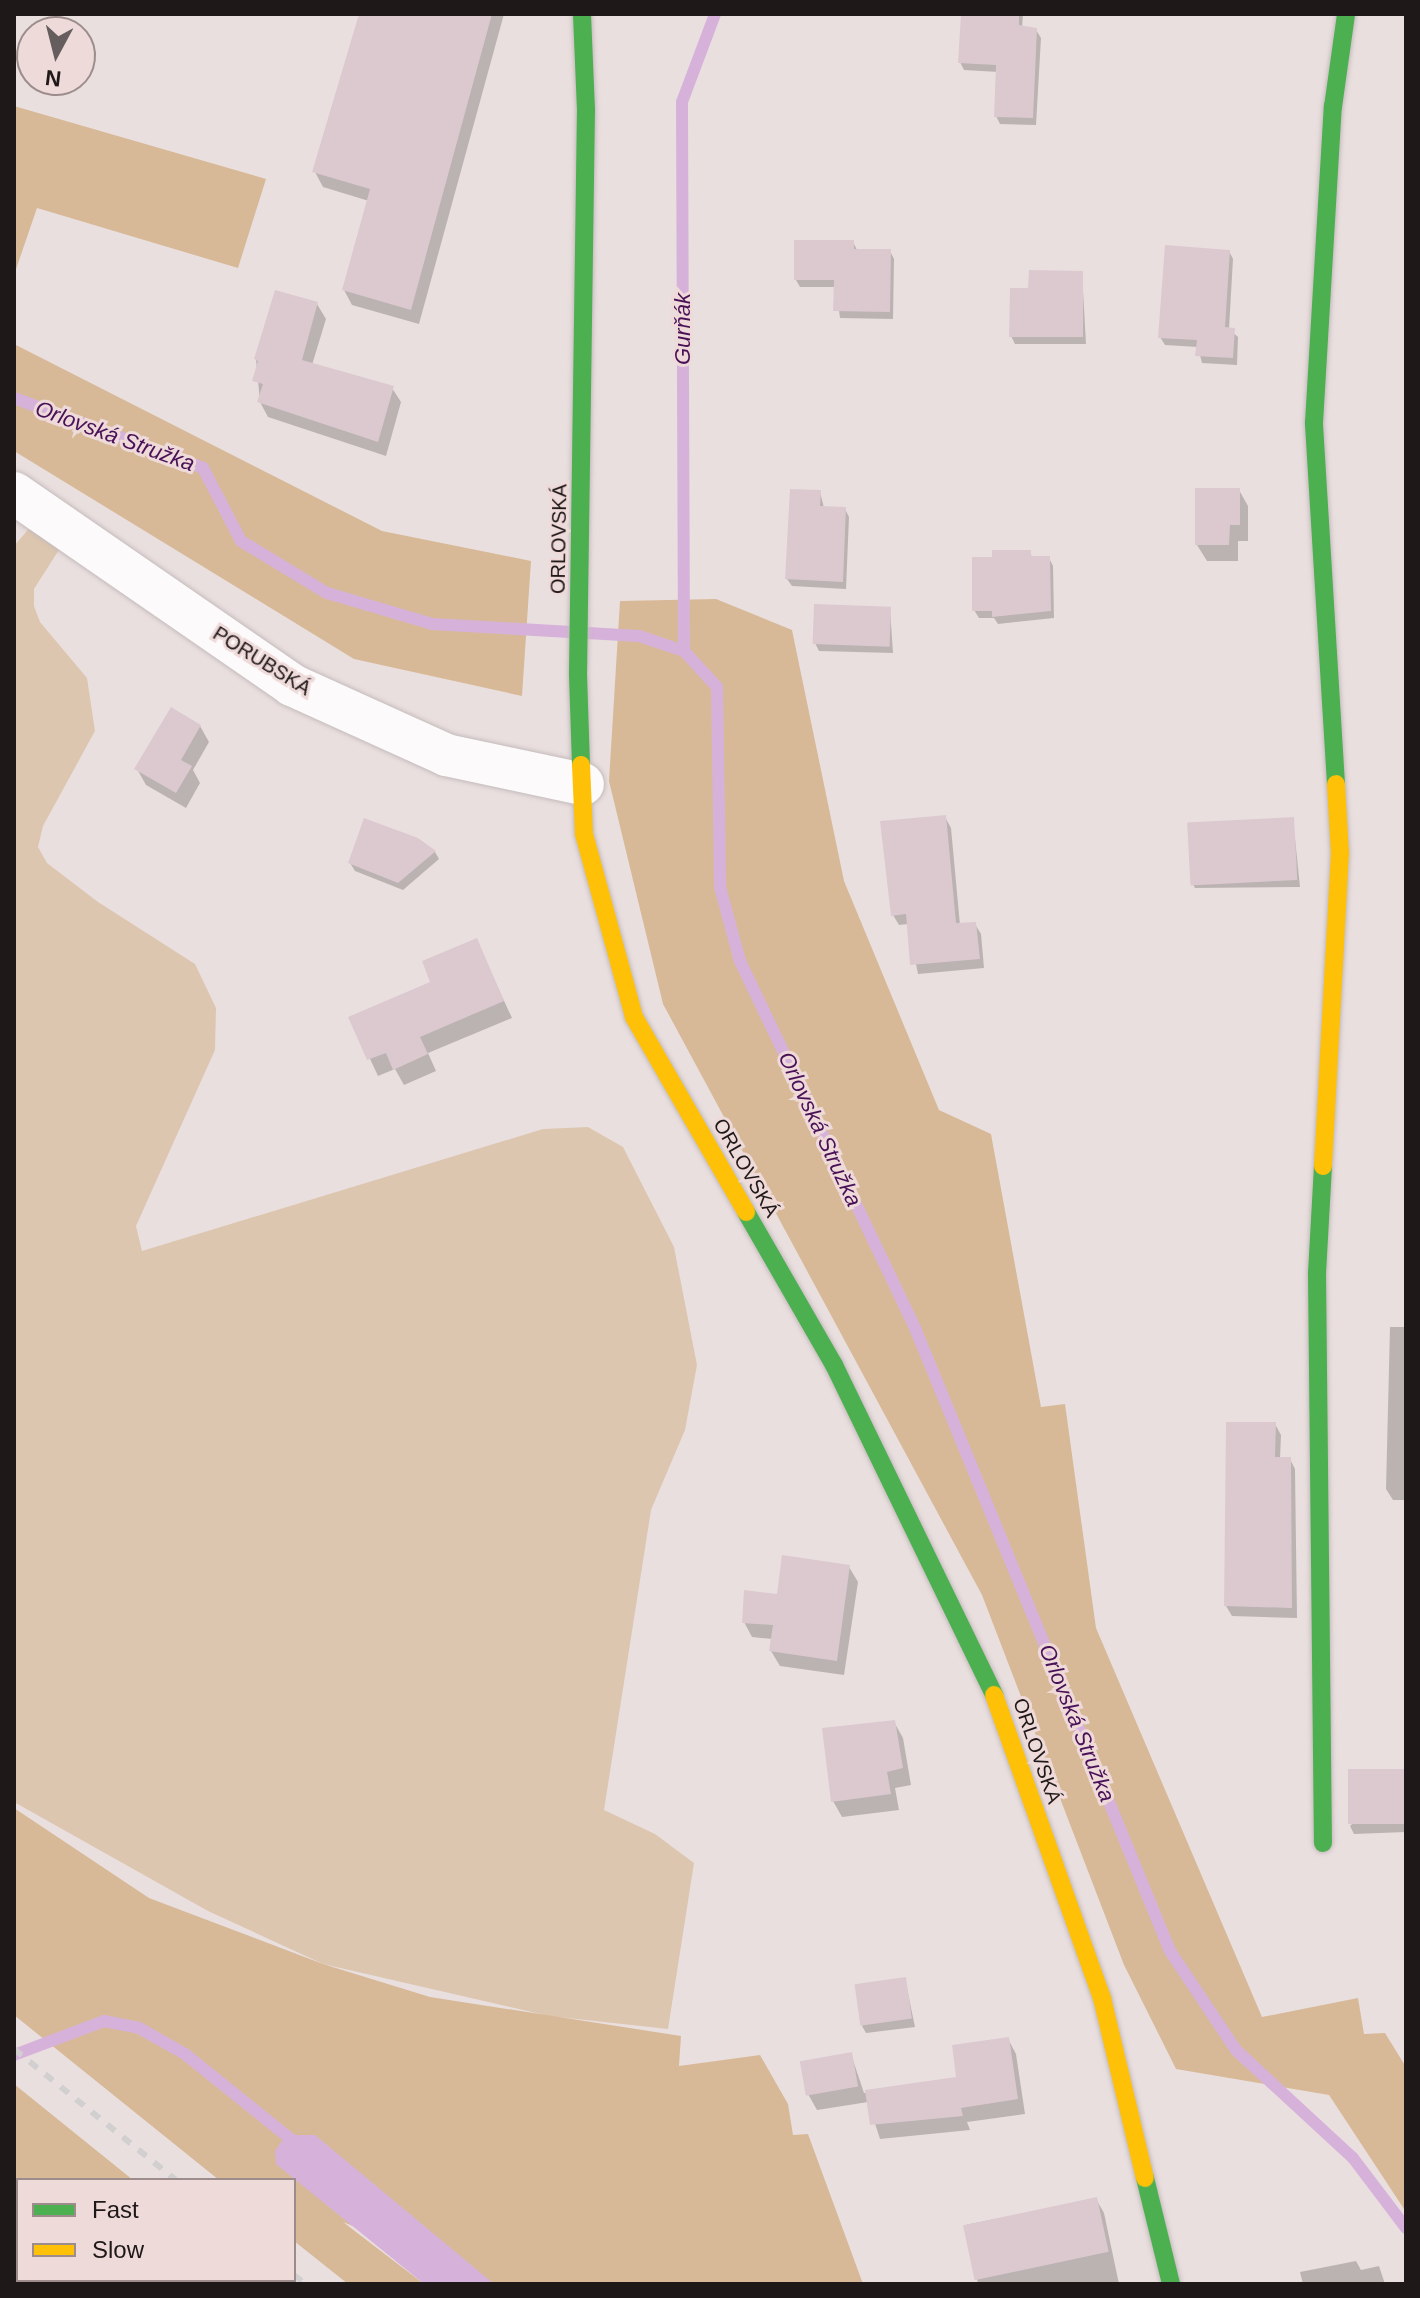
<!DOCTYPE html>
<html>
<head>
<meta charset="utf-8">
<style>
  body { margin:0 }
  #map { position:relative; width:1420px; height:2298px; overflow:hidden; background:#eadfdf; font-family:Helvetica,sans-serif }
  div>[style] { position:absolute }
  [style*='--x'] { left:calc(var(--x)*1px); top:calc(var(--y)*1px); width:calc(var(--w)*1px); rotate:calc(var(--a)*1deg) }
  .green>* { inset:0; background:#ddc6af }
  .forest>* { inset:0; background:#d7b998; transform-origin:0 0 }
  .water>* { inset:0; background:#d6b2db }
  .shadow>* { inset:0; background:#0003 }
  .stream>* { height:12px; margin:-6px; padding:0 6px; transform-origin:6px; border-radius:6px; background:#d6b2db }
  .building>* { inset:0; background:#dcc9d0; transform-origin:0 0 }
  .roads { filter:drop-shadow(0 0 2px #c4bbbc) drop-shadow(0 0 2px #c4bbbc) }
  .street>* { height:42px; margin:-21px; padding:0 21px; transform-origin:21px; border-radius:21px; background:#fcfafa }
  .fast>* { height:18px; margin:-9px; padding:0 9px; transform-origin:9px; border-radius:9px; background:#4caf50 }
  .slow>* { height:18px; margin:-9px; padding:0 9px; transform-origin:9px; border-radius:9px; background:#ffc107 }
  .rail>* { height:6px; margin-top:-3px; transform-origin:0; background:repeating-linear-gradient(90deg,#d1cfcf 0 10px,transparent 0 20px) }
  span { translate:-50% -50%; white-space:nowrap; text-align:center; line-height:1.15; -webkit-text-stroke:6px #efdada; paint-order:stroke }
  .street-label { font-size:20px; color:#1f1818 }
  .water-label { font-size:22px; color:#491157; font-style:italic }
  .frame { position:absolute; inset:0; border:16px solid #1f1818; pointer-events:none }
  .legend { position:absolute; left:16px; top:2178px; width:280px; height:104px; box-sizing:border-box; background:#efdada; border:2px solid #9c8c8c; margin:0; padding:10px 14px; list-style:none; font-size:24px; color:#1f1818 }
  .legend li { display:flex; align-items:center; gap:16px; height:40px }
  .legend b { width:40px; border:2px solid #9c8c8c }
  .north { position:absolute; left:16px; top:16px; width:80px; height:80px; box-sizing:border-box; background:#efdada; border:2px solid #9c8c8c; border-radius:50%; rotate:187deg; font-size:22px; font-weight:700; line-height:32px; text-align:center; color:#1f1818 }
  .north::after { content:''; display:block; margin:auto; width:28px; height:36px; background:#665e5e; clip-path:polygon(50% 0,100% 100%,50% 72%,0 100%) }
</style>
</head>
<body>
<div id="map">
  <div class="green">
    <i style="clip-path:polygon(33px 524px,64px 542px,34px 589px,34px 606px,40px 622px,87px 678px,95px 731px,43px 826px,38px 847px,47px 863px,98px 902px,195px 964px,216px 1008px,215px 1050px,136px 1226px,142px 1251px,543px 1129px,588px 1127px,623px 1147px,674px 1247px,697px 1365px,685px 1430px,651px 1510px,604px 1810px,655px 1834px,694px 1863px,668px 2029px,549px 2016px,323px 1964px,208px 1911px,14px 1802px,14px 546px)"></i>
  </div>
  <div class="forest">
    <i style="clip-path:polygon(14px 106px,266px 179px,238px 268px,37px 208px,14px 275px)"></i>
    <i style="clip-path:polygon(14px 344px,382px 531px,531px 561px,522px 696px,354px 659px,14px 451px)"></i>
    <i style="clip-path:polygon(716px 599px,792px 630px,844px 881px,939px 1110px,991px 1134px,1041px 1407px,1065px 1404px,1096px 1628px,1262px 2017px,1358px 1998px,1364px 2034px,1385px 2033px,1406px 2067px,1406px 2212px,1329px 2095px,1176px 2069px,1124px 1965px,982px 1595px,663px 1004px,609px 781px,620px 601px)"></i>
    <i style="clip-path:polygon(14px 1808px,149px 1898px,323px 1964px,430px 1997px,681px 2036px,679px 2066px,760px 2055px,788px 2104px,793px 2135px,808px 2134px,863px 2284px,494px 2284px,343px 2222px,424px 2284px,348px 2284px,294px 2241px,294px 2180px,219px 2180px,14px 2015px)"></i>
    <i style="clip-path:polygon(14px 2084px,133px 2180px,18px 2180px,14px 2221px)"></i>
    <i style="left:136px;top:2280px;width:121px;height:6px"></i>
  </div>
  <div class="water">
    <i style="clip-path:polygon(286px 2135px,315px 2135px,494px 2284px,424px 2284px,276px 2164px,275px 2151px)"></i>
    <i style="clip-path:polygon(18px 2219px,18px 2280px,141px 2284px,14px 2284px)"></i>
  </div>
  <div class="shadow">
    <i style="clip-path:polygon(360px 14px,504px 14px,419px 324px,352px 305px,344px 290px,369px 201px,323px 187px,315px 172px)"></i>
    <i style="clip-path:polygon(963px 14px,1023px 14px,1022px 28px,1036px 30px,1041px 38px,1036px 125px,1000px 124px,996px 116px,998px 72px,964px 70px,960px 62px)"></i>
    <i style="clip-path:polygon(853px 242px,857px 250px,890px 251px,894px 259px,893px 319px,840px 318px,836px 287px,800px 287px,796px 280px)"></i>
    <i style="clip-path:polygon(1229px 251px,1233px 259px,1229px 329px,1238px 337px,1237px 365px,1202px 363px,1198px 347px,1165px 345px,1160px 337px)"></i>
    <i style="clip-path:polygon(1082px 273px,1086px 344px,1015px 344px,1011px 336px,1030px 290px)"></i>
    <i style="clip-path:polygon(317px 304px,326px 319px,312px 365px,392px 388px,401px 402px,386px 456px,268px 417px,260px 402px,256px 359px)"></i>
    <i style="clip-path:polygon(1239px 490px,1248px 506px,1248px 541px,1238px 541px,1238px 561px,1207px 561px,1197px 545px)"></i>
    <i style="clip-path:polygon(820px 492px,824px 508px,845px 509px,849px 517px,846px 589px,792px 586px,787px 579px)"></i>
    <i style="clip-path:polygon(1029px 552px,1033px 558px,1049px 558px,1053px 566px,1054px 618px,998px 624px,994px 618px,979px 618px,974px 610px)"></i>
    <i style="clip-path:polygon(890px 609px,893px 653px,819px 651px,815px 643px)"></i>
    <i style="clip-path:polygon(200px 726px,209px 742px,193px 770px,200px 783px,186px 808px,146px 785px,137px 769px)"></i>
    <i style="clip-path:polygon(945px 817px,951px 828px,960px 925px,975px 924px,981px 934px,984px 968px,918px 974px,908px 924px,899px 925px,893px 915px)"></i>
    <i style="clip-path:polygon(1293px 819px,1300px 887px,1195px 888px,1191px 881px)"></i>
    <i style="clip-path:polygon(365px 820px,435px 852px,439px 859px,403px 890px,355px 871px,350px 863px)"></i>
    <i style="clip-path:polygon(476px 940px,512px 1018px,428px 1053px,436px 1071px,404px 1085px,395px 1069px,378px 1076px,351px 1018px,433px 983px)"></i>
    <i style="clip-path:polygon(1390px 1327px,1406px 1327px,1406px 1500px,1393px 1500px,1386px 1489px)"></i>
    <i style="clip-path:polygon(1275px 1424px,1281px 1435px,1280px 1459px,1290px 1459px,1295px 1469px,1297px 1618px,1232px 1616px,1226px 1606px)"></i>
    <i style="clip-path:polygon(849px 1567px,858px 1582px,844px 1675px,780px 1666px,771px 1651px,773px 1639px,752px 1637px,744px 1622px,779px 1596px)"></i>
    <i style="clip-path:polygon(894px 1722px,903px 1738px,911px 1785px,895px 1788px,899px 1810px,842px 1817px,833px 1801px)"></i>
    <i style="clip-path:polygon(1406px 1771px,1406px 1832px,1354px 1834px,1350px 1826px)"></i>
    <i style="clip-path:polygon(905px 1979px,915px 2027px,866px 2033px,862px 2026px)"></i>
    <i style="clip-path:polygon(1008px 2039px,1016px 2054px,1025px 2114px,967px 2122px,970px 2130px,880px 2139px,868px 2102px,817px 2110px,808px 2094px,851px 2054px,864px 2093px,959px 2079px)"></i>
    <i style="clip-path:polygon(1096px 2199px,1104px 2213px,1119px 2284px,978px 2284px,965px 2225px)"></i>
    <i style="clip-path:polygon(1356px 2261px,1361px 2270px,1379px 2266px,1385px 2284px,1303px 2284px,1300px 2272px)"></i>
  </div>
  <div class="stream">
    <i style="--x:14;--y:398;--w:202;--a:20.3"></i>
    <i style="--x:203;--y:468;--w:82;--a:62.5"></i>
    <i style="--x:241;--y:541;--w:100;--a:31.2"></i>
    <i style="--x:327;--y:593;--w:109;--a:16.4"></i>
    <i style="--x:432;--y:624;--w:207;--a:3.3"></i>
    <i style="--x:639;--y:636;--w:47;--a:18.4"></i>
    <i style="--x:684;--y:651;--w:49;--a:47.5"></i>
    <i style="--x:717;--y:687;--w:200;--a:89.1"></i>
    <i style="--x:720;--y:887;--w:77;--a:74.9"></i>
    <i style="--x:740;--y:961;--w:407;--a:64.5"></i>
    <i style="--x:915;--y:1328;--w:673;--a:67.74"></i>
    <i style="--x:1170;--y:1951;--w:119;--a:56.3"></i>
    <i style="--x:1236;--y:2050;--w:159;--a:42.7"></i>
    <i style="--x:1353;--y:2158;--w:88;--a:52.9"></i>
    <i style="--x:684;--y:651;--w:549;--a:-90.21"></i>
    <i style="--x:682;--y:102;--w:94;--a:-69.4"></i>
    <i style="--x:14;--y:2055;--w:96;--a:-20.7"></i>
    <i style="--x:104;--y:2021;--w:36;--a:11"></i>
    <i style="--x:139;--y:2028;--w:53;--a:29.5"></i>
    <i style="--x:185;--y:2054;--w:145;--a:38.8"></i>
  </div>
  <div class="building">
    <i style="clip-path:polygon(359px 14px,492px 14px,411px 310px,342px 290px,370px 189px,312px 172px)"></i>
    <i style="clip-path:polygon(961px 14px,1019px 14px,1019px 25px,1037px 28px,1033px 118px,994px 117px,996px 65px,958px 63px)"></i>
    <i style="clip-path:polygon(794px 240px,854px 240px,854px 249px,891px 249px,890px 312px,833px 311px,834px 280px,794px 280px)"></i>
    <i style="clip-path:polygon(1165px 245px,1230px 250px,1225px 327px,1235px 328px,1233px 358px,1195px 356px,1197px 340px,1158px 338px)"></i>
    <i style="clip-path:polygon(1029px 270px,1083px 271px,1083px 337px,1009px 337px,1010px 288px,1028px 288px)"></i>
    <i style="clip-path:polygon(275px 290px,318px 302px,302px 360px,394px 386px,378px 442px,257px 402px,263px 384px,252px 381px,258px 361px,254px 359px)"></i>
    <i style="clip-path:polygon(1195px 488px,1240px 488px,1240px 525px,1230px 525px,1229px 545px,1195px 545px)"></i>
    <i style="clip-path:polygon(790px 489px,821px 490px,820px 506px,846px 507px,843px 582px,785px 579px)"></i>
    <i style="clip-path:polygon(992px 550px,1031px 550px,1031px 556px,1050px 556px,1051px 611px,992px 617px,992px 611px,972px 611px,972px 557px,992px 557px)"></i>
    <i style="left:814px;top:604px;width:77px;height:40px;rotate:2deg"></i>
    <i style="clip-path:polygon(171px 707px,201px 725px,181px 760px,192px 766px,176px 793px,134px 769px)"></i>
    <i style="clip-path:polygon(946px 815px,956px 923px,976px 922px,980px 959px,910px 965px,906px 914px,891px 916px,880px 821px)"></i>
    <i style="left:1294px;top:817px;width:63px;height:107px;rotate:87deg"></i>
    <i style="clip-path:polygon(364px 818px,418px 838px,436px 851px,398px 883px,348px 863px)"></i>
    <i style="clip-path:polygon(477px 938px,504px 1001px,420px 1037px,428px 1054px,393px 1070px,386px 1053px,367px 1060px,348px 1017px,430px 982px,422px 961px)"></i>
    <i style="clip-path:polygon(1226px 1422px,1276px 1422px,1275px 1457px,1291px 1457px,1292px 1608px,1224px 1606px)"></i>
    <i style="clip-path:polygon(782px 1555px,850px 1565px,837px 1661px,769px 1651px,773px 1625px,742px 1623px,744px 1590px,777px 1594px)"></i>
    <i style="clip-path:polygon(895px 1720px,903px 1768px,887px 1772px,891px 1794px,831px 1802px,822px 1728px)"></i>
    <i style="left:1406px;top:1769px;width:55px;height:58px;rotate:90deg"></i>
    <i style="left:906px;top:1977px;width:42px;height:52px;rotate:82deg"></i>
    <i style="clip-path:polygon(1009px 2037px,1018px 2099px,961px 2108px,963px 2116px,870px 2125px,865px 2090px,956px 2077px,952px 2045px)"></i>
    <i style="left:852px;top:2052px;width:35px;height:53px;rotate:80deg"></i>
    <i style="left:1097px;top:2197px;width:56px;height:137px;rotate:78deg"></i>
  </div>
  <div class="roads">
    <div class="street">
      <i style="--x:14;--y:493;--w:338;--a:34.6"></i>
      <i style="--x:292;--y:685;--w:169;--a:24.4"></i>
      <i style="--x:446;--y:755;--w:140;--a:12"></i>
    </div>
    <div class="fast">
      <i style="--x:581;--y:765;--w:91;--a:-91.9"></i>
      <i style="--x:578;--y:674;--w:564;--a:-89.19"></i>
      <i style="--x:586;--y:110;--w:96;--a:-92.4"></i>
      <i style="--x:1336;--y:784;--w:362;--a:-93.5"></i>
      <i style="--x:1314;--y:423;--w:317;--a:-86.6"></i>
      <i style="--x:1333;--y:107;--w:94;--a:-82"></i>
      <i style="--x:1323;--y:1166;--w:108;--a:93.2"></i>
      <i style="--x:1317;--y:1274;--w:569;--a:89.4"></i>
      <i style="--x:746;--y:1212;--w:177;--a:60.1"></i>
      <i style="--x:834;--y:1365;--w:367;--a:64.1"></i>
      <i style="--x:1145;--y:2178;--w:109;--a:76.2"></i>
    </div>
    <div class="slow">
      <i style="--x:581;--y:765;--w:69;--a:87.5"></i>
      <i style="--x:584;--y:834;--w:190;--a:74.7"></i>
      <i style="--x:634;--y:1017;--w:225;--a:60.1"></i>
      <i style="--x:1323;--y:1166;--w:312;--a:-86.9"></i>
      <i style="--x:1340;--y:854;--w:70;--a:-93.3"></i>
      <i style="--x:994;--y:1695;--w:322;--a:70.4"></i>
      <i style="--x:1102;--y:1998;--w:185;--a:76.6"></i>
    </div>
  </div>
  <div class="rail">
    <i style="--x:14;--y:2049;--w:208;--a:39"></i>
    <i style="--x:294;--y:2275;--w:14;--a:39"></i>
  </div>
  <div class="street-label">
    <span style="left:559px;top:539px;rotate:-89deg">ORLOVSKÁ</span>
    <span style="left:262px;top:661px;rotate:32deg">PORUBSKÁ</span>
    <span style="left:746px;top:1168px;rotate:60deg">ORLOVSKÁ</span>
    <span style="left:1037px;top:1751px;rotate:71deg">ORLOVSKÁ</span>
  </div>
  <div class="water-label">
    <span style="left:683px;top:329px;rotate:-90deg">Gurňák</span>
    <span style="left:115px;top:436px;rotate:20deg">Orlovská Stružka</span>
    <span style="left:820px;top:1129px;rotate:65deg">Orlovská Stružka</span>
    <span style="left:1077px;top:1723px;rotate:68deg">Orlovská Stružka</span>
  </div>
  <div class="frame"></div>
  <ul class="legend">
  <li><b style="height:10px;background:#4caf50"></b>Fast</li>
  <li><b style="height:10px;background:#ffc107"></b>Slow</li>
  </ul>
  <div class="north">N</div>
</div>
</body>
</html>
